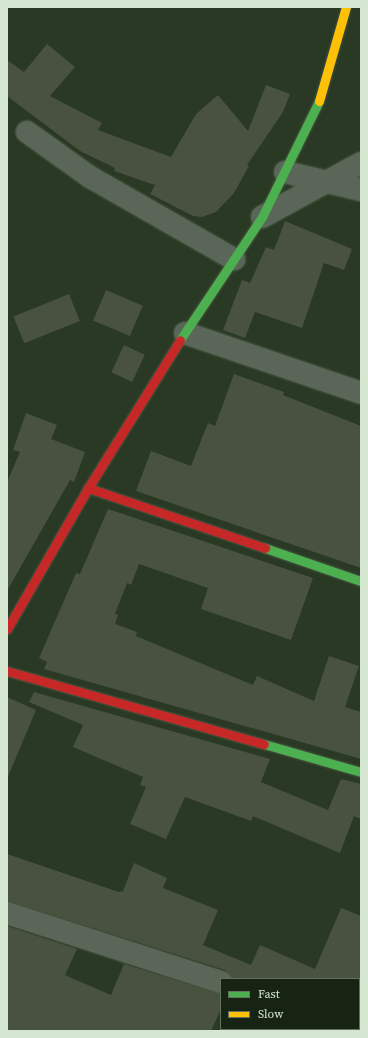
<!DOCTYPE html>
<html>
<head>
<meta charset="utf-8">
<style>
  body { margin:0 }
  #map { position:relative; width:368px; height:1038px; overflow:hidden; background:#293923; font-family:"Source Serif 4",serif }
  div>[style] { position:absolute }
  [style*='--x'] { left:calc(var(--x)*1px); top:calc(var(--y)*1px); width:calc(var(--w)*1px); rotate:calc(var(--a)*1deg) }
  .building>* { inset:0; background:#48523f; transform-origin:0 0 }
  .roads { filter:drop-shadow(0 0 1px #485643) drop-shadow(0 0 1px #485643) }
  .street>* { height:22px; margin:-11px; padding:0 11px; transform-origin:11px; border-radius:11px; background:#5a6657 }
  .fast>* { height:9px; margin:-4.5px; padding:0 4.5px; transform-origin:4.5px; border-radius:4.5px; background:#4caf50 }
  .slow>* { height:9px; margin:-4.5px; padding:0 4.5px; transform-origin:4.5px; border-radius:4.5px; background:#ffc107 }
  .jam>* { height:9px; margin:-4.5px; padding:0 4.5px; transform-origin:4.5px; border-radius:4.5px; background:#c62828 }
  span { translate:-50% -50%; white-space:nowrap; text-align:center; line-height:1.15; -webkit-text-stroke:3px #172413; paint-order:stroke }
  .frame { position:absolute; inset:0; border:8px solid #d4e6cf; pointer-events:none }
  .legend { position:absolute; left:220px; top:978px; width:140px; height:52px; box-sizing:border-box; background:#172413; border:1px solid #63725e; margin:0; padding:5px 7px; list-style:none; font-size:12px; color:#d4e6cf }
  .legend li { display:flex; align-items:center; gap:8px; height:20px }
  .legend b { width:20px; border:1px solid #63725e }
</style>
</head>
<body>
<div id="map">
  <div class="building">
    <i style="clip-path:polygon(47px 44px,75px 67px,50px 96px,102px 123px,98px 130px,171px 157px,196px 114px,218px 95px,248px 131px,266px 85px,290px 94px,283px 112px,247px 165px,249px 166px,234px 193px,216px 212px,202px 217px,193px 216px,150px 194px,155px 185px,114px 171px,115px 168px,80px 151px,7px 96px,7px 60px,24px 72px)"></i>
    <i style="clip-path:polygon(285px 221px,352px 249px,344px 270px,324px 263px,302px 328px,255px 312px,245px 338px,223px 330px,242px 280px,250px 283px,266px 247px,274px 250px)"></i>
    <i style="left:106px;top:290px;width:40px;height:33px;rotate:23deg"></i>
    <i style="left:69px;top:294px;width:29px;height:60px;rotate:68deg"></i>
    <i style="left:124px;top:345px;width:23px;height:30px;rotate:25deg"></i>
    <i style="clip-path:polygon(234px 374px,284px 392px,283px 395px,361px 426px,361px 568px,136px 491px,151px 451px,191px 466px,208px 423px,215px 426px)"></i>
    <i style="clip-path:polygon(26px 413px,57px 425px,51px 439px,85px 452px,74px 482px,70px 480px,7px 591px,7px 482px,20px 452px,13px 450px)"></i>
    <i style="clip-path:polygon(108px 509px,313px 578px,291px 640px,201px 609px,208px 588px,139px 564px,131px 585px,127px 583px,115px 614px,118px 615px,115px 624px,137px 632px,136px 636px,253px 685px,257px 676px,314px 701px,329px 656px,359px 666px,345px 707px,361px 712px,361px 759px,44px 669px,47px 662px,39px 658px,76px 573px,80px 574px)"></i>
    <i style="clip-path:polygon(34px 692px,270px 759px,261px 782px,328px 810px,341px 779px,361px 784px,361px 819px,354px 816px,340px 853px,253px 816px,251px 821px,185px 797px,166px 839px,130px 824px,146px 787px,140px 785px,143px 777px,73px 747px,83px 725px,29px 702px)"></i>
    <i style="clip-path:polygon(7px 697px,36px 710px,7px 779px)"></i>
    <i style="clip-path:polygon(7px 854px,119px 892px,123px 891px,134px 863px,167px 878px,163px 888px,218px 910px,203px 945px,251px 965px,260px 945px,315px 969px,341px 908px,361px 916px,361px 979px,233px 979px,225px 970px,7px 901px)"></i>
    <i style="clip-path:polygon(7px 926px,77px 949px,65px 975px,111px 995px,124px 964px,221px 994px,221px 1009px,211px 1031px,7px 1031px)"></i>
  </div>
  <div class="roads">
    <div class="street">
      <i style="--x:27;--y:132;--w:77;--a:35.5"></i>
      <i style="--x:90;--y:177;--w:166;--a:29.7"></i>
      <i style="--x:285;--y:172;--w:78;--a:13.3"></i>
      <i style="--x:262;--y:217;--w:113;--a:-28.6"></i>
      <i style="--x:185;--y:333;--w:186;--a:18.8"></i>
      <i style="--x:7;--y:913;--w:225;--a:17.9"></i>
      <i style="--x:359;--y:1026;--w:2;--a:0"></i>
    </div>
    <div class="fast">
      <i style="--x:180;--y:340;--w:148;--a:-56.3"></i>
      <i style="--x:262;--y:217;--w:129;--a:-63.8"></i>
      <i style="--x:265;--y:548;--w:102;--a:19"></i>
      <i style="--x:264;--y:744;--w:101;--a:16.1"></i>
    </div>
    <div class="slow">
      <i style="--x:319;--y:101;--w:98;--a:-74"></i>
    </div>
    <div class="jam">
      <i style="--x:88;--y:488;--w:187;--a:18.7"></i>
      <i style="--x:7;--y:629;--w:163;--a:-60.1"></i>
      <i style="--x:88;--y:488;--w:174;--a:-58.1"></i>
      <i style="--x:7;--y:671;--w:267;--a:15.9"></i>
    </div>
  </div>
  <div class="frame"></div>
  <ul class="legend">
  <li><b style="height:5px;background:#4caf50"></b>Fast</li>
  <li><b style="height:5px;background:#ffc107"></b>Slow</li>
  </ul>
</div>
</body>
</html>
